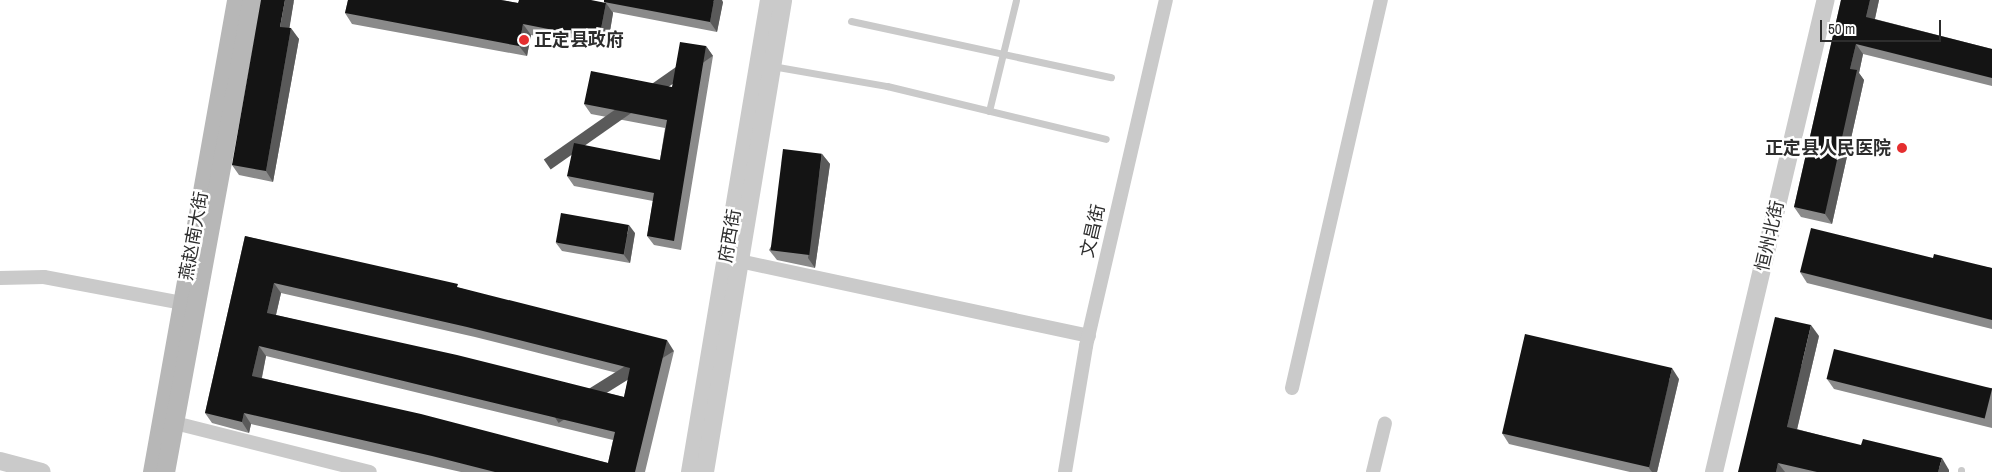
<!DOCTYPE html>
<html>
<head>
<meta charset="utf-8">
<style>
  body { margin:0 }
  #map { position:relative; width:1992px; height:472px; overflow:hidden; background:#fff; font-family:"Archivo Narrow","Noto Sans SC",sans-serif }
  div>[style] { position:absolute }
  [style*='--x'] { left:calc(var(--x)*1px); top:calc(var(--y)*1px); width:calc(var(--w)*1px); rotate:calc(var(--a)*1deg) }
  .service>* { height:7px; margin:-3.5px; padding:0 3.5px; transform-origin:3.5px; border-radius:3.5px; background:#cacaca }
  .minor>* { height:14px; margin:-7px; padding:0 7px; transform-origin:7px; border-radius:7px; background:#cacaca }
  .tertiary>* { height:18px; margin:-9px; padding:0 9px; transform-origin:9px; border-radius:9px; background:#cacaca }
  .secondary>* { height:19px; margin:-9.5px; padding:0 9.5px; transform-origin:9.5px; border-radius:9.5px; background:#b7b7b7 }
  .wall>* { inset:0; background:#8a8a8a }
  .shaded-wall>* { inset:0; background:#5a5a5a; transform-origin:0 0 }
  .building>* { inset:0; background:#141414; transform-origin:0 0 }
  .dots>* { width:14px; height:14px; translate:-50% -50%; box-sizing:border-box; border:2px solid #fff; border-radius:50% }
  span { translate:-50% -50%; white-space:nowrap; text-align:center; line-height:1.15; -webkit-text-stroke:5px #fff; paint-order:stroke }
  .poi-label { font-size:18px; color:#2d2d2d; font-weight:700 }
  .left { translate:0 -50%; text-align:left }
  .right { translate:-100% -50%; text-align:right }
  .street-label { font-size:18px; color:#2d2d2d }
  .scale { position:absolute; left:1820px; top:20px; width:121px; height:22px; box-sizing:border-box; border:2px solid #2d2d2d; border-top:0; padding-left:6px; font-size:15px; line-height:18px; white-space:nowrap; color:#2d2d2d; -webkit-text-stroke:4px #fff; paint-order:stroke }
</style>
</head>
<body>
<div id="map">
  <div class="service">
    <i style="--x:851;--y:21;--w:266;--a:12.2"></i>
    <i style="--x:772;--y:66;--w:117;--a:9.9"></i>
    <i style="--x:887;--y:86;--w:225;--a:13.6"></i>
    <i style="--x:989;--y:111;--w:114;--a:-76.3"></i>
    <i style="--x:1961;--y:472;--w:2;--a:-90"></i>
  </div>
  <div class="minor">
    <i style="--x:730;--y:259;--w:367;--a:12.1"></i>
    <i style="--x:0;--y:278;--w:44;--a:-1.3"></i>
    <i style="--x:44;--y:277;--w:140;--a:10.7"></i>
    <i style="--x:1292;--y:388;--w:398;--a:-77.1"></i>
    <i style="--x:167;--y:421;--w:209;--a:14.1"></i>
    <i style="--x:1065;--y:472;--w:128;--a:-80.5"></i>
    <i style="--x:1086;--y:346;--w:355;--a:-77"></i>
    <i style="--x:1373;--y:472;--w:50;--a:-76.2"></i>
  </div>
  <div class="tertiary">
    <i style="--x:0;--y:461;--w:43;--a:14.7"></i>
    <i style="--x:690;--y:472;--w:479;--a:-80.5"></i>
    <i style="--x:705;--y:472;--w:478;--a:-80.6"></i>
    <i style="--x:1714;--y:472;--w:485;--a:-76.7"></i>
  </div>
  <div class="secondary">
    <i style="--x:152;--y:472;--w:479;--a:-79.9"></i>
    <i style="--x:165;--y:472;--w:480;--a:-79.6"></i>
  </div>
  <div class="wall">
    <i style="clip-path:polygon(294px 0,289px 28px,299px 39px,273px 182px,239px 175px,232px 165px)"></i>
    <i style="clip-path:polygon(345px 0,501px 0,518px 3px,605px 3px,604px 2px,723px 2px,717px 32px,613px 12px,613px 13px,607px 49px,531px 35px,527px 56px,352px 24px,345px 13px,348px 0)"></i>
    <i style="clip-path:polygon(1841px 0,1879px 0,1875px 19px,1992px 49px,1992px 86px,1863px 54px,1859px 73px,1864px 80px,1832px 224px,1801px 217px,1794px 207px)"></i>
    <i style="clip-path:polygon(706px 46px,713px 56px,681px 250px,654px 245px,647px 236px,653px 201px,574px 186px,567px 176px,660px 160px,665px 128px,591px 114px,584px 104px,672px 87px)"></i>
    <i style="clip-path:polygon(822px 154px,830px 164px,815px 268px,777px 260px,769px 250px)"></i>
    <i style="clip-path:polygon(635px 233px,630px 263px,562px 251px,556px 243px)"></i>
    <i style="clip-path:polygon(evenodd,245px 236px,460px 288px,674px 351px,645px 472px,461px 472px,251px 424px,249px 433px,212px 423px,205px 413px,245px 236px,281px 293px,475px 337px,629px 376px,624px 397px,276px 315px,281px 293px,245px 236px,266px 356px,613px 440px,608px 463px,262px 378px,266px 356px)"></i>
    <i style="clip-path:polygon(1933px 258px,1992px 268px,1992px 329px,1807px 283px,1800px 272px)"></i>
    <i style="clip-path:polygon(1819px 336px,1797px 429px,1949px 470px,1949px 472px,1738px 472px)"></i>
    <i style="clip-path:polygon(1679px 379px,1657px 472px,1630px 472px,1509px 444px,1502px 433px)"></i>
    <i style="clip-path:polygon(1827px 379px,1992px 388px,1992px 428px,1834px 389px)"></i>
  </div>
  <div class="shaded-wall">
    <i style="clip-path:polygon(285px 0,294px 0,288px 37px,280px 27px)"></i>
    <i style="clip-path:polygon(714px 0,722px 0,723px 2px,717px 32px,710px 22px)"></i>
    <i style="clip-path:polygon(1870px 0,1879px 0,1873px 27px,1866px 17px)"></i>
    <i style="clip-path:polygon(606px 3px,613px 13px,607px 49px,599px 39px)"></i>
    <i style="clip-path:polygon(523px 24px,531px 35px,527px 56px,519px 46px)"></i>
    <i style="clip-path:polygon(291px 28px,299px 39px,273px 182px,266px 171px)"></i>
    <i style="clip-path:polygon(1856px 44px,1863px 54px,1859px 73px,1864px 80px,1832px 224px,1825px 214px,1850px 69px)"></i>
    <i style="left:706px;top:46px;width:12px;height:198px;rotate:55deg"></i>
    <i style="clip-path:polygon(822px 154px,830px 164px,815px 268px,808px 258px)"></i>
    <i style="clip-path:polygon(629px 225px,635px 233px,630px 263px,624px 255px)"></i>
    <i style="clip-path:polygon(274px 283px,281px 293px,274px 323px,267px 313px)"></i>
    <i style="clip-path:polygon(1811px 325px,1819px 336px,1795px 438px,1787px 427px)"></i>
    <i style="left:667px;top:340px;width:13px;height:136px;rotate:58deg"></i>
    <i style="clip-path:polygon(259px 346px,266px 356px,260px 386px,252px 376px)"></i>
    <i style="clip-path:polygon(1672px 368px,1679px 379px,1657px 472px,1652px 472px,1649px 468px)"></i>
    <i style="clip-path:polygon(244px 413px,251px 424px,249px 433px,242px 422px)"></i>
    <i style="clip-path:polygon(1942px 458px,1949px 470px,1949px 472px,1938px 472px)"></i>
    <i style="clip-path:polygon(1778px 463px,1785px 472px,1776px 472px)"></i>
  </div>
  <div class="building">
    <i style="clip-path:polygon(261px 0,285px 0,280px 27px,291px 28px,266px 171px,232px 165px)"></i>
    <i style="clip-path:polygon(348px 0,501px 0,518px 3px,519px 0,591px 0,606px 3px,599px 39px,523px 24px,519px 46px,345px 13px)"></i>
    <i style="clip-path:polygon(604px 0,714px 0,710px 22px,604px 2px)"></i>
    <i style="clip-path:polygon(1841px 0,1870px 0,1866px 17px,1992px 49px,1992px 78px,1856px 44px,1850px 69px,1857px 70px,1825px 214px,1794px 207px)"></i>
    <i style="clip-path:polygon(680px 42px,706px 46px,674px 241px,647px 236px,654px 193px,567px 176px,574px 143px,660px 160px,667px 120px,584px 104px,591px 71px,672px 87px)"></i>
    <i style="left:783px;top:149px;width:39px;height:102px;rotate:7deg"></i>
    <i style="left:561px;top:213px;width:69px;height:30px;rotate:10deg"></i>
    <i style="clip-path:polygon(1811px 228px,1933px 258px,1934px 254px,1992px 268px,1992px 320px,1800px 272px)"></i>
    <i style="clip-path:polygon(evenodd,245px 236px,458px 284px,457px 287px,667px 340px,635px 472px,495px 472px,432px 456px,244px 413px,242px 422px,205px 413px,245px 236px,274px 283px,467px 327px,630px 368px,624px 397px,457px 355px,267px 313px,274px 283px,245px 236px,259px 346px,615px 432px,608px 463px,421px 414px,252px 376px,259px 346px)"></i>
    <i style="clip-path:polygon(1775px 317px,1811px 325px,1787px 427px,1861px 445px,1863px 439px,1942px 458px,1938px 472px,1817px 472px,1778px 463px,1776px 472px,1738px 472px)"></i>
    <i style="left:1525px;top:334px;width:151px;height:102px;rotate:13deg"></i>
    <i style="left:1834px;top:349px;width:163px;height:31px;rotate:14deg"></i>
  </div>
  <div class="dots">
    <i style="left:524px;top:40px;background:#e52e2f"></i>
    <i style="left:1902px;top:148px;background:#e52e2f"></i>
  </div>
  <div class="poi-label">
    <span class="left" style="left:534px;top:40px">正定县政府</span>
    <span class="right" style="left:1891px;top:148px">正定县人民医院</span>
  </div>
  <div class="street-label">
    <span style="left:1093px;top:231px;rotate:-77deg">文昌街</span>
    <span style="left:194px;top:236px;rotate:-80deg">燕赵南大街</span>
    <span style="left:730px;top:236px;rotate:-80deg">府西街</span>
    <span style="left:1770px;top:236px;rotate:-77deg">恒州北街</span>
  </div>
  <div class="scale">50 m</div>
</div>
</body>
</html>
